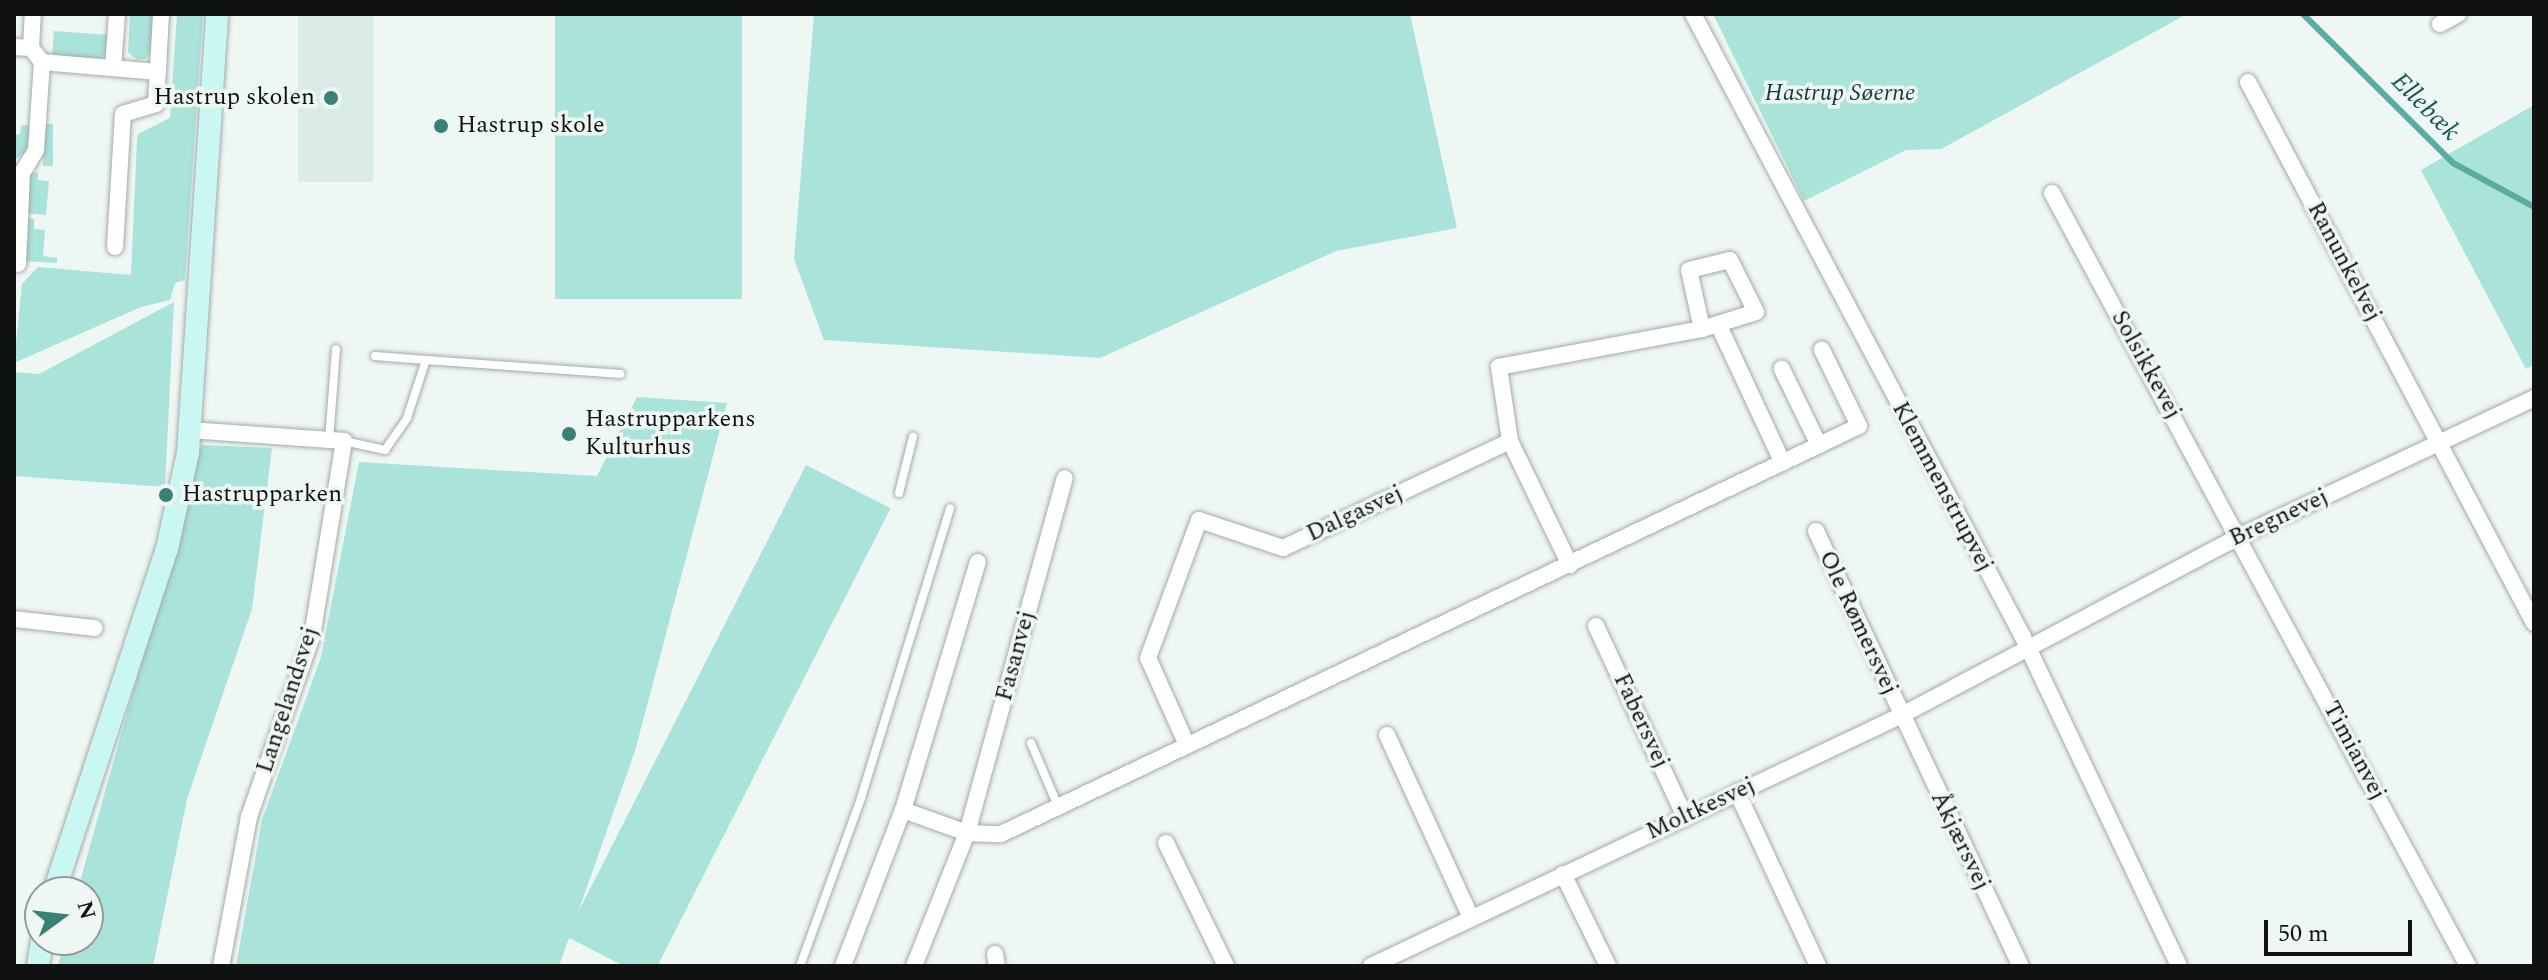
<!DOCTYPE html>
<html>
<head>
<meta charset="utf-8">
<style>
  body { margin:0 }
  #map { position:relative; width:2548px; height:980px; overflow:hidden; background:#eff7f5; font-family:Spectral,serif }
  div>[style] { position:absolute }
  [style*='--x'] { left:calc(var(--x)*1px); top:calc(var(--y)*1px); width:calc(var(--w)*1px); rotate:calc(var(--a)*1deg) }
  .built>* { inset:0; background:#daebe8; transform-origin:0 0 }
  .green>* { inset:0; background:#a9e3da; transform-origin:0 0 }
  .stream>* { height:6px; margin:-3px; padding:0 3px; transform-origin:3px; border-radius:3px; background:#5aaca1 }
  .roads { filter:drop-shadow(0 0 2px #a4aaa9) drop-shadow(0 0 2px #a4aaa9) }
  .lane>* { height:8px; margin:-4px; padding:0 4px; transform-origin:4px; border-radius:4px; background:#fff }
  .street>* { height:16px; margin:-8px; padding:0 8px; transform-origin:8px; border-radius:8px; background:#fff }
  .secondary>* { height:22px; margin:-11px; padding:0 11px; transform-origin:11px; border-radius:11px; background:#cbf7f2 }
  .dots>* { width:22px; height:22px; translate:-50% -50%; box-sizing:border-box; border:4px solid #eff7f5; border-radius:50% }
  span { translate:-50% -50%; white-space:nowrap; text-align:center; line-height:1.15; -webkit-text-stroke:7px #eff7f5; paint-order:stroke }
  .park-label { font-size:24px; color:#163c38; font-style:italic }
  .poi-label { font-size:24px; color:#101212 }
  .right { translate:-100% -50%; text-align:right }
  .left { translate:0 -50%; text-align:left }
  .street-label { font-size:24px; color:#101212 }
  .water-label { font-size:26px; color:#145952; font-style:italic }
  .frame { position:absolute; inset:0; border:16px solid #101212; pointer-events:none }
  .north { position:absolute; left:24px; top:876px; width:80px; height:80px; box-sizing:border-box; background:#eff7f5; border:2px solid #969b9a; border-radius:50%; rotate:75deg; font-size:22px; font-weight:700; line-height:32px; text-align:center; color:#101212 }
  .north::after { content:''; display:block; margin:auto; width:28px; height:36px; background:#3a8077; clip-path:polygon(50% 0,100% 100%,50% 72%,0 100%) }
  .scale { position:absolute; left:2264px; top:920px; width:148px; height:36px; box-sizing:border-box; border:4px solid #101212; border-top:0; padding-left:10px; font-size:24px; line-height:28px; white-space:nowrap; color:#101212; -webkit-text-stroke:6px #eff7f5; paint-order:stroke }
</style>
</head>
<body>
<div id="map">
  <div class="built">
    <i style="left:298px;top:14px;width:75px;height:168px"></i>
  </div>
  <div class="green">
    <i style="clip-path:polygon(130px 14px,153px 14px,151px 52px,146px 59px,137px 60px,128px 52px)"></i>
    <i style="clip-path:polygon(177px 14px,203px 14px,185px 280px,175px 283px,170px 300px,141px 307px,14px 363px,22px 284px,38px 267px,131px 275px,137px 140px,138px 134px,170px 118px)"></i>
    <i style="left:555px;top:14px;width:187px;height:285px"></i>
    <i style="clip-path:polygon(814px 14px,1410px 14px,1457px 228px,1336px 251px,1100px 358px,824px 340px,794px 259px)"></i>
    <i style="clip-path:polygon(1713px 14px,2187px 14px,1941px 149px,1906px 150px,1804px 201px)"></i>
    <i style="clip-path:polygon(54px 31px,110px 35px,109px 52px,98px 59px,52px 56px)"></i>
    <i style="clip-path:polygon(2534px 105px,2534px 365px,2526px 369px,2421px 170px)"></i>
    <i style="left:43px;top:124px;width:10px;height:42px"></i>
    <i style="clip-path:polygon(21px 125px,31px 125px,30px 149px,14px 160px,14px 136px,20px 134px)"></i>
    <i style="clip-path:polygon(38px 172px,38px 180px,49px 181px,46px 215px,26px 213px,29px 174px)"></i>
    <i style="clip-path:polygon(26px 219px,34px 219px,34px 229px,45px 230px,43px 256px,57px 258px,57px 263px,24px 261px)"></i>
    <i style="clip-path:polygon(174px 302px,165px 487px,14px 476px,14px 372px,39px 374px)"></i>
    <i style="clip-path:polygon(637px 397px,727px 403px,635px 751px,559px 966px,236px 966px,262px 820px,321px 657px,359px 462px,597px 476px)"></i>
    <i style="clip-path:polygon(202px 445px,272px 448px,252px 609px,187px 799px,153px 966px,58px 966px,64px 940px,88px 940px,88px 892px,77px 892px)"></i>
    <i style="left:806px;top:465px;width:95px;height:529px;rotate:27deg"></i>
  </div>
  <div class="stream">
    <i style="--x:2303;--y:14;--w:211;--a:44.8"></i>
    <i style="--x:2453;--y:163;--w:92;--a:28.5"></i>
  </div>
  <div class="roads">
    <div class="lane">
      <i style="--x:375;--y:356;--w:51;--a:4.5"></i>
      <i style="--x:329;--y:440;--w:91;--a:-85.6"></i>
      <i style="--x:344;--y:441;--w:42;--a:12.4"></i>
      <i style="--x:385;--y:450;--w:39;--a:-55"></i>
      <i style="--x:407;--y:418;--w:61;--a:-71.9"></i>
      <i style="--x:426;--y:360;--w:195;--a:4.1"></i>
      <i style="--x:899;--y:493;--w:58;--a:-76"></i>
      <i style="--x:1031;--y:743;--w:69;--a:66.8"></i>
      <i style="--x:800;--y:966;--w:179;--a:-70"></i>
      <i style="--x:861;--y:798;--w:303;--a:-72.9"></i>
    </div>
    <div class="street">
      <i style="--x:1693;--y:14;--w:703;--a:62.09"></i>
      <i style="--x:2022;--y:635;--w:366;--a:64.6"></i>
      <i style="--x:2440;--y:24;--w:21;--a:-29"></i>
      <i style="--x:14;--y:47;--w:17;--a:3"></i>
      <i style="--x:31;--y:48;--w:18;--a:52"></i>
      <i style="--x:42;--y:62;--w:88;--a:93.9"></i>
      <i style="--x:36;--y:150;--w:27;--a:121"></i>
      <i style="--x:22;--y:173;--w:91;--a:92.5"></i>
      <i style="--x:31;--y:48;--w:34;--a:-87"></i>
      <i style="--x:42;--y:62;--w:116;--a:4.9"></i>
      <i style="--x:113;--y:68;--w:54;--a:-85.8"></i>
      <i style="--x:2248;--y:82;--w:612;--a:62.14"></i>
      <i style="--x:2052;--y:193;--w:878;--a:61.71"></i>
      <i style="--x:115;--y:247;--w:133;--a:-86.6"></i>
      <i style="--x:123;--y:114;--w:34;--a:-17"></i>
      <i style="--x:156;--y:104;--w:90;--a:-86.8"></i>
      <i style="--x:1719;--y:326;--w:151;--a:65"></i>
      <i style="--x:190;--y:430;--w:154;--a:4.1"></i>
      <i style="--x:344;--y:441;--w:198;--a:99.3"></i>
      <i style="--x:312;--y:636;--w:192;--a:109.2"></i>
      <i style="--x:249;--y:817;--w:152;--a:100.6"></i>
      <i style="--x:1510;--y:441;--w:75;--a:-98.5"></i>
      <i style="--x:1499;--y:367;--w:207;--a:-10.6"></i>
      <i style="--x:1702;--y:329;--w:60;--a:-102.4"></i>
      <i style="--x:1689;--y:270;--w:42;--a:-13.7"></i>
      <i style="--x:1730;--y:260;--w:58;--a:63.4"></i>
      <i style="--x:1756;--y:312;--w:57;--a:162.5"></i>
      <i style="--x:1819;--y:445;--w:44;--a:-25.4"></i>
      <i style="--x:1859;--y:426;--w:85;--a:-116"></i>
      <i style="--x:1816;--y:531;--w:481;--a:64.8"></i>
      <i style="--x:14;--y:619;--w:81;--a:6.4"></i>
      <i style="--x:1596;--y:626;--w:211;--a:65"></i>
      <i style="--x:1387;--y:735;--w:201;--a:65.3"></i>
      <i style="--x:1187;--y:745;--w:95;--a:-114.1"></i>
      <i style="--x:1148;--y:658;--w:147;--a:-69.7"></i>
      <i style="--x:1199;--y:520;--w:89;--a:18.4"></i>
      <i style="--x:1283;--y:548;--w:251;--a:-25.2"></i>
      <i style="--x:1510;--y:441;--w:138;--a:64.2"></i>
      <i style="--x:1737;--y:792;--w:192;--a:65"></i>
      <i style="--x:903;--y:810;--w:68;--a:19.8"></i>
      <i style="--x:967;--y:833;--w:34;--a:2"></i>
      <i style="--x:1001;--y:834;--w:906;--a:-25.43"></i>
      <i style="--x:1819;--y:445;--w:85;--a:-116"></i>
      <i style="--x:1166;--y:843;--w:137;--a:64"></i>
      <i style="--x:1563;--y:874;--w:102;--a:63.9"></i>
      <i style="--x:995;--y:954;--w:12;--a:81"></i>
      <i style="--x:843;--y:966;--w:167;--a:-69"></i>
      <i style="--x:903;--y:810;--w:259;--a:-73.2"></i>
      <i style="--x:914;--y:966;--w:143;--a:-68.3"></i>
      <i style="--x:967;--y:833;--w:368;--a:-74.6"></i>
      <i style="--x:1371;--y:966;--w:585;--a:-25.29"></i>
      <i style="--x:1900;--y:716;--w:385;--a:-27.9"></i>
      <i style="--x:2240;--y:536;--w:325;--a:-25.1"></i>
    </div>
    <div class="secondary">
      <i style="--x:54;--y:892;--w:361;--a:-71.8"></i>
      <i style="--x:167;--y:549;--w:98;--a:-77.7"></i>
      <i style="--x:188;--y:453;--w:440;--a:-86.2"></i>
      <i style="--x:38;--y:966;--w:26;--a:-81"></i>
    </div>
  </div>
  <div class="dots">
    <i style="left:331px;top:98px;background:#3a8077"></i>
    <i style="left:441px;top:126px;background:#3a8077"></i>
    <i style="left:569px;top:434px;background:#3a8077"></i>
    <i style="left:166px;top:495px;background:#3a8077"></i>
  </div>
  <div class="park-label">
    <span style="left:1840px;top:94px">Hastrup Søerne</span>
  </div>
  <div class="poi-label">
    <span class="right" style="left:315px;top:98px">Hastrup skolen</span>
    <span class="left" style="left:457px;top:126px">Hastrup skole</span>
    <span class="left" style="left:585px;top:434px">Hastrupparkens<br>Kulturhus</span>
    <span class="left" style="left:182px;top:495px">Hastrupparken</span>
  </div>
  <div class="street-label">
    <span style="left:2344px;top:262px;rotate:62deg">Ranunkelvej</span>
    <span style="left:2146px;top:365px;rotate:61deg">Solsikkevej</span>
    <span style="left:1942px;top:487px;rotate:62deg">Klemmenstrupvej</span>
    <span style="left:1355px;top:514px;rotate:-25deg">Dalgasvej</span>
    <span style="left:2279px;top:518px;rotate:-25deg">Bregnevej</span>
    <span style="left:1858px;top:623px;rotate:65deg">Ole Rømersvej</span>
    <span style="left:1016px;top:656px;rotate:-75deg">Fasanvej</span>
    <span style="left:288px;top:700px;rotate:-72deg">Langelandsvej</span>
    <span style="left:1641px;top:721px;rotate:65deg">Fabersvej</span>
    <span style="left:2354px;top:751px;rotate:62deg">Timianvej</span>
    <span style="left:1701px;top:809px;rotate:-25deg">Moltkesvej</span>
    <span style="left:1960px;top:841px;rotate:64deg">Åkjærsvej</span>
  </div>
  <div class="water-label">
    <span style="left:2425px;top:107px;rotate:45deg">Ellebæk</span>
  </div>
  <div class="frame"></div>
  <div class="north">N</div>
  <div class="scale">50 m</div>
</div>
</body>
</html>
